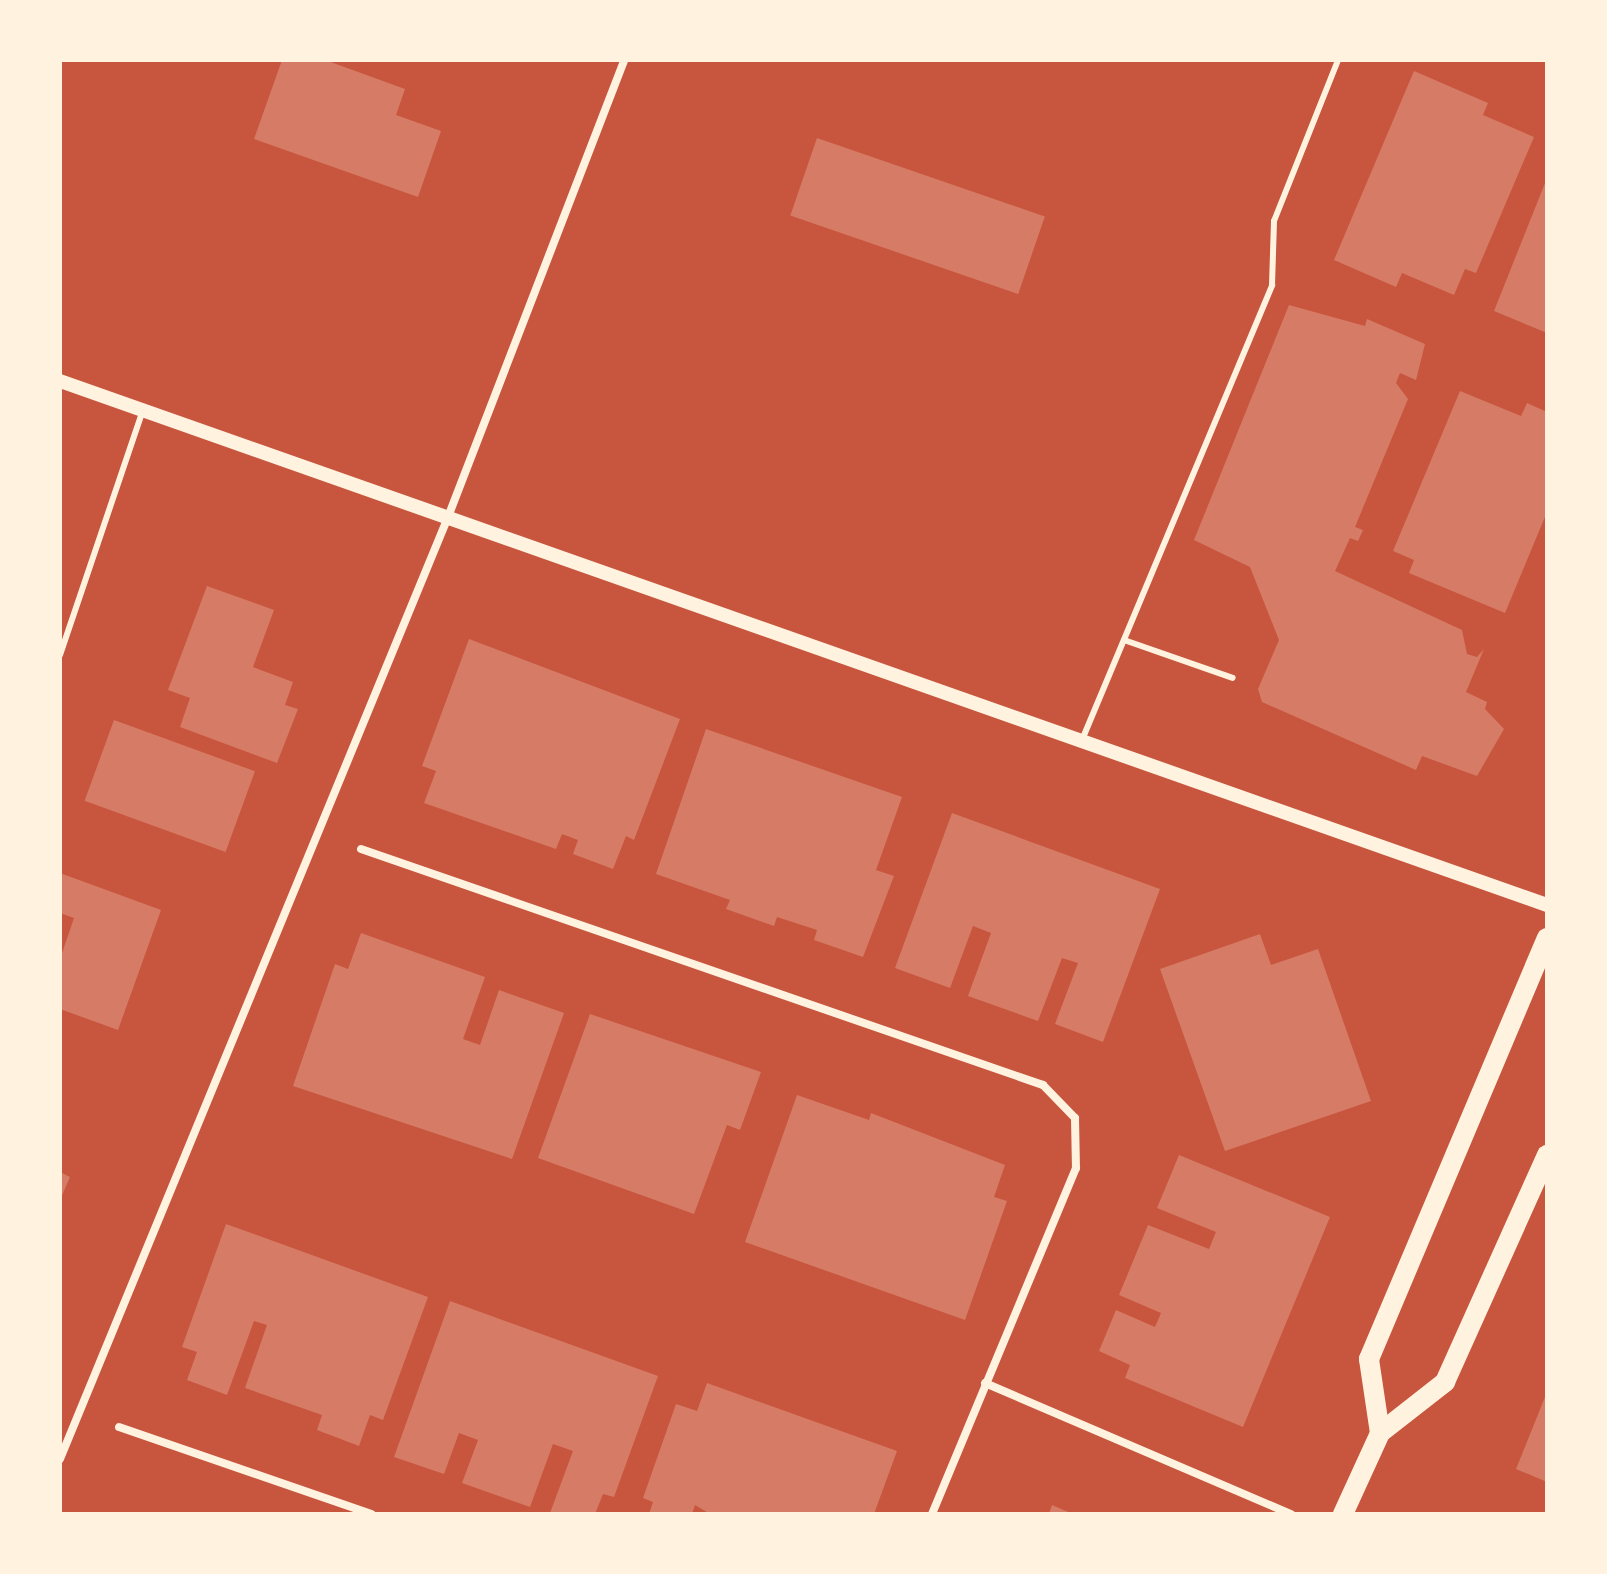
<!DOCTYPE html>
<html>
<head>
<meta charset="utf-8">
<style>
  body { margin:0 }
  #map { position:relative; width:1607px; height:1574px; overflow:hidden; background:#c8553d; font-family:Lato,sans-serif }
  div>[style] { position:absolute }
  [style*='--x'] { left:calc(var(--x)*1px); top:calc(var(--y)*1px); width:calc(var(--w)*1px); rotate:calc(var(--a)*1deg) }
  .building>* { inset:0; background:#d67c66; transform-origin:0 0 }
  .service>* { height:6px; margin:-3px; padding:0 3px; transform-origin:3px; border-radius:3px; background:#fff3e0 }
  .minor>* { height:8px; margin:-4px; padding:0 4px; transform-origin:4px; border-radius:4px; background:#fff3e0 }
  .tertiary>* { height:14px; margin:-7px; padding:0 7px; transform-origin:7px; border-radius:7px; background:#fff3e0 }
  .primary>* { height:20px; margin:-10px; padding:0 10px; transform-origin:10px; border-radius:10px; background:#fff3e0 }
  span { translate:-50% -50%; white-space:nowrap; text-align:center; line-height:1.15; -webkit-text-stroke:6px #fff3e0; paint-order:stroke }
  .frame { position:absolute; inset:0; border:62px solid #fff3e0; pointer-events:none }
</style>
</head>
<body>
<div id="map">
  <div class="building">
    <i style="clip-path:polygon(282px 60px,325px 60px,405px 89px,396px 115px,441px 131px,418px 197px,254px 139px)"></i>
    <i style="clip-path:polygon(1414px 71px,1488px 103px,1483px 115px,1534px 137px,1476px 273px,1465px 269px,1454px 295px,1402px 273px,1396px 287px,1334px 260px)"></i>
    <i style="left:817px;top:138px;width:241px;height:82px;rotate:19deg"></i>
    <i style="clip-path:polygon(1547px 178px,1547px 333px,1494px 311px)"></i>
    <i style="clip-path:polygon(1289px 305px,1365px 326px,1367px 319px,1425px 344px,1416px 380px,1400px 373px,1396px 383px,1408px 399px,1355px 527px,1363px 530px,1358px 541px,1350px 538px,1335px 571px,1462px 630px,1467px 654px,1477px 657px,1484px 649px,1466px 692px,1487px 702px,1485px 709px,1504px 729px,1477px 776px,1422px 756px,1416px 770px,1262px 702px,1258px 689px,1279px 640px,1250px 567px,1194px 540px)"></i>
    <i style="clip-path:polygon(1460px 391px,1521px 416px,1527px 403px,1547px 412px,1547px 512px,1505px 613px,1409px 573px,1414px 560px,1393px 551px)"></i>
    <i style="clip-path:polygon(207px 586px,274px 610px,253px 667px,293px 682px,285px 705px,298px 709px,277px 763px,180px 727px,190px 698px,168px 690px)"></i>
    <i style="clip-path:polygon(469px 639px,680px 719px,634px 840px,626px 836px,613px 869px,573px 854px,578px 840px,562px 834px,556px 849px,424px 803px,436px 771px,422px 766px)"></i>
    <i style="left:114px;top:720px;width:150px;height:86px;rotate:20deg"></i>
    <i style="clip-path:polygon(706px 729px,902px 797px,876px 870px,894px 876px,863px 957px,814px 940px,817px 930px,777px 917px,774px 926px,726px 909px,730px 900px,656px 874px)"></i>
    <i style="clip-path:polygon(952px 813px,1160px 889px,1103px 1042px,1055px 1024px,1078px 963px,1062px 958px,1038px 1021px,968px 996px,991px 933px,973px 926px,950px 988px,895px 968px)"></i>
    <i style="clip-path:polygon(60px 873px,161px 910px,118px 1030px,60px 1009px,60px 959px,74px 918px,60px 913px)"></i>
    <i style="clip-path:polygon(361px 933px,485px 977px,463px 1039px,480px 1045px,499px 990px,564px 1013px,512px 1159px,293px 1086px,335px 964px,348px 969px)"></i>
    <i style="clip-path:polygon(1260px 934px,1271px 965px,1318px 949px,1371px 1101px,1225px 1151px,1160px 969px)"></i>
    <i style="clip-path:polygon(590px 1014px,761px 1072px,740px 1130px,727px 1125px,694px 1214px,538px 1158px)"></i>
    <i style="clip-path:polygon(797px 1095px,869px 1120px,871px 1113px,1005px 1165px,994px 1197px,1007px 1201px,965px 1320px,745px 1242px)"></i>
    <i style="clip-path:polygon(1179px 1155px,1330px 1217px,1243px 1427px,1125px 1378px,1130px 1365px,1099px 1351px,1116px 1310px,1155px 1327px,1161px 1313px,1119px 1295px,1148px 1225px,1209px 1249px,1216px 1232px,1157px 1208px)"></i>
    <i style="clip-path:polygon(60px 1172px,70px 1177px,60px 1200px)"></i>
    <i style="clip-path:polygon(226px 1224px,428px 1297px,383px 1420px,370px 1415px,359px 1446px,317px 1430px,322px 1415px,245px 1388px,267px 1325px,254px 1321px,227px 1395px,187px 1380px,197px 1352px,182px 1347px)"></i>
    <i style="clip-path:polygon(450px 1301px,658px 1376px,614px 1497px,603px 1494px,595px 1514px,550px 1513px,573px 1451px,553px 1444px,530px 1507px,462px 1483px,478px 1440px,459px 1433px,444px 1474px,394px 1457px)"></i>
    <i style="clip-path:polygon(707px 1383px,897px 1451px,874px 1514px,710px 1514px,695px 1505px,692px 1514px,649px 1514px,653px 1502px,643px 1498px,676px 1404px,697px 1411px)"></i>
    <i style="clip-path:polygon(1547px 1392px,1547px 1482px,1516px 1469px)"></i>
    <i style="clip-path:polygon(1052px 1505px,1073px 1514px,1049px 1514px)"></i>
  </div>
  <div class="service">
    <i style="--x:1124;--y:640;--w:115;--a:19.2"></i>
    <i style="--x:60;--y:655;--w:259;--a:-71.3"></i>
    <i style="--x:1082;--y:740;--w:493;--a:-67.3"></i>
    <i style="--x:1272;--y:285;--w:64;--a:-88.2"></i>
    <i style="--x:1274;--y:221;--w:173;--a:-68.3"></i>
  </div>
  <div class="minor">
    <i style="--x:361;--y:849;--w:722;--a:19.09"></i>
    <i style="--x:1043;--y:1085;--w:46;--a:45.9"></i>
    <i style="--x:1075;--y:1118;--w:50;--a:88.9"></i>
    <i style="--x:1076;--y:1168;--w:375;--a:112.6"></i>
    <i style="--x:985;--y:1383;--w:333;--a:23.2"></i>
    <i style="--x:119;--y:1427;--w:267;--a:19"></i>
    <i style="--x:60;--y:1459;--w:1019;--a:-67.61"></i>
    <i style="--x:448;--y:517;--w:490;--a:-68.9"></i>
  </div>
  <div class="tertiary">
    <i style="--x:60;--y:381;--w:1577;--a:19.41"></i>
  </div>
  <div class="primary">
    <i style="--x:1380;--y:1433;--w:75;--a:-98.5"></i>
    <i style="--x:1369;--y:1359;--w:457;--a:-67.1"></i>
    <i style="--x:1343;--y:1514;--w:89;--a:-65.4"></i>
    <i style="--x:1380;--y:1433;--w:83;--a:-38.1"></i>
    <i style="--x:1445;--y:1382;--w:249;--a:-65.8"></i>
  </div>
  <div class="frame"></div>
</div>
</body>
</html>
